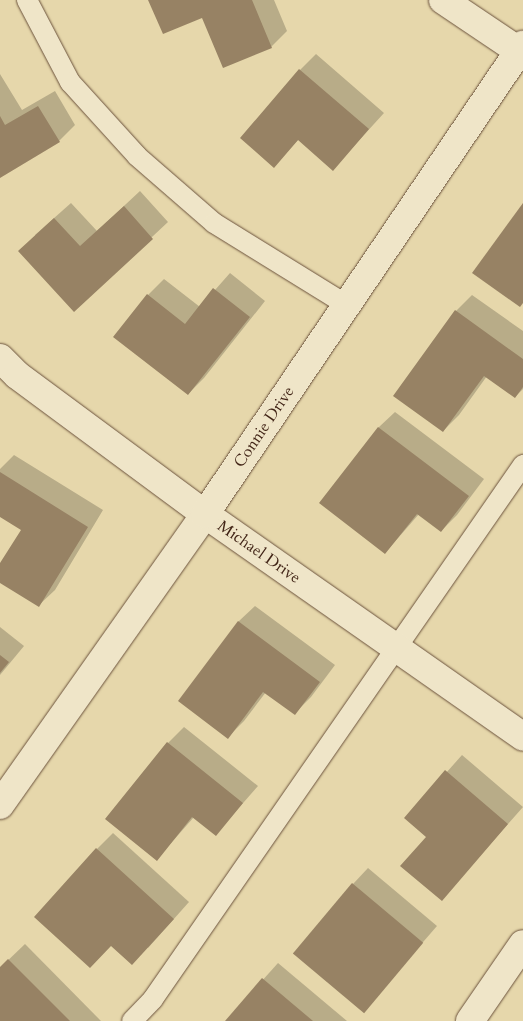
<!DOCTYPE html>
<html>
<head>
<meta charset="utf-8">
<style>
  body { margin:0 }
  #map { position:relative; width:523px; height:1021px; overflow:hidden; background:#e6d7ab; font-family:Cardo,serif }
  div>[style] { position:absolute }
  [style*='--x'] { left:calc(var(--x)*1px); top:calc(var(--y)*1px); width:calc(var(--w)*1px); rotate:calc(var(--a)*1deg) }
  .shadow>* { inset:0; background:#0003 }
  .building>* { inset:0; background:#978264; transform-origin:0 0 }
  .roads { filter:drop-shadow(0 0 1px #6b523c) drop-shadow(0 0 1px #6b523c) }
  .lane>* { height:20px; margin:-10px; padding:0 10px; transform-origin:10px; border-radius:10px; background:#efe5c8 }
  .street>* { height:28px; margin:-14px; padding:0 14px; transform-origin:14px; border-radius:14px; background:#efe5c8 }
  span { translate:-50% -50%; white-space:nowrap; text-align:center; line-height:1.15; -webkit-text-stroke:4px #efe5c8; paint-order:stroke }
  .street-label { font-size:16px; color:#422517 }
</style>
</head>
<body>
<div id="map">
  <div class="shadow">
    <i style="clip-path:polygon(150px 0,274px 0,287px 31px,271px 47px,203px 16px)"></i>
    <i style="clip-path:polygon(316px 54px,384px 113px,333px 169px,299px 139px,274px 166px,300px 70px)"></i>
    <i style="clip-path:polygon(0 74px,22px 110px,55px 91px,75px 125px,59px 141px,0 177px)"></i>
    <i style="clip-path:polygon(140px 191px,168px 222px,74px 310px,35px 235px,71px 203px,97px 231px)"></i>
    <i style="clip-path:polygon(230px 273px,265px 301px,204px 378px,188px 394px,115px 337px,148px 295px,164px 279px,200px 307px)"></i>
    <i style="clip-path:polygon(472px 295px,523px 331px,523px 389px,515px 397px,487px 376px,459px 415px,443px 431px,395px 396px,456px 311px)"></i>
    <i style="clip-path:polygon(395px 412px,484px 479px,457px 515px,441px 531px,419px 514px,385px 553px,321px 503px,379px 427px)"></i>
    <i style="clip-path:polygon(14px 455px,103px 510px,55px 590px,39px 605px,0 582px,0 566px,23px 529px,0 515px,0 469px)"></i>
    <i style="clip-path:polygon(255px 606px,335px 665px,311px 697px,295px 713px,266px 692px,244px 721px,228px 737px,179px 701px,239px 621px)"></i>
    <i style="clip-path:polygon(0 627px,24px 646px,0 675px)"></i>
    <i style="clip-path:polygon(184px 727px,258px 786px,216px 834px,194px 817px,157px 859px,168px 743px)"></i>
    <i style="clip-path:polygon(462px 755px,523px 807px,442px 899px,427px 837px,406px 818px)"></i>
    <i style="clip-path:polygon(113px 833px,189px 902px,148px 948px,97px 849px)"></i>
    <i style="clip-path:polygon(368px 868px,437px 926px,363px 1011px,353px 884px)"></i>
    <i style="clip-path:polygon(25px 944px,101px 1021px,0 1021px,0 968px)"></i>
    <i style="clip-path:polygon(278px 963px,347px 1021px,226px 1021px)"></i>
  </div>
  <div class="building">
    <i style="clip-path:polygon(148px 0,252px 0,272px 48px,223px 68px,202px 18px,163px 34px)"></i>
    <i style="clip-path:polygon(299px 69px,369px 129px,333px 171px,298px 140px,274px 168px,240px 138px)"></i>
    <i style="clip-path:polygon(38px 106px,60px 142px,0 178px,0 116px,5px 125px)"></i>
    <i style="clip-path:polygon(523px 203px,523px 303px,520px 307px,472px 273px)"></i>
    <i style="clip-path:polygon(124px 206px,153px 239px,74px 312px,18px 251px,54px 218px,80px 246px)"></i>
    <i style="clip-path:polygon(213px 288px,250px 317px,188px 395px,113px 337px,147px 294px,185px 324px)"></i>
    <i style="clip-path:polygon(455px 310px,523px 359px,523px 387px,515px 398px,484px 376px,443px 432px,393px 396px)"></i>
    <i style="clip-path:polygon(378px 427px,469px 496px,441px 532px,417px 514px,385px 554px,319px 503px)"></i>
    <i style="clip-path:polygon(0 472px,88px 527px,39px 607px,0 583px,0 563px,21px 530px,0 517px)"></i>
    <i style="clip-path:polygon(238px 621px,320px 682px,295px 715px,263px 692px,228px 739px,178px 701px)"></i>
    <i style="clip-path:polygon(0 655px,9px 662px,0 673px)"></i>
    <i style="clip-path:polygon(167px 742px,243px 803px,216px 836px,192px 817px,157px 861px,105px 819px)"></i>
    <i style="clip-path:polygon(445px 770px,508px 824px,442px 901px,400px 866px,426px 837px,404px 818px)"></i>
    <i style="clip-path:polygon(96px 848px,174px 919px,132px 965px,111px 946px,90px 968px,34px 917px)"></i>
    <i style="left:352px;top:883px;width:93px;height:92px;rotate:40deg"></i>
    <i style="clip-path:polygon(8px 959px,70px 1021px,0 1021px,0 967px)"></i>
    <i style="clip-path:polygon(262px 978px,313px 1021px,225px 1021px)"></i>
  </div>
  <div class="roads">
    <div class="lane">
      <i style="--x:27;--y:0;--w:93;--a:62.3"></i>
      <i style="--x:70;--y:82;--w:100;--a:47.8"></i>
      <i style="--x:137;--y:156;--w:102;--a:41"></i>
      <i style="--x:214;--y:223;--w:156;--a:31.7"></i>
      <i style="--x:132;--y:1021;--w:30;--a:-46"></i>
      <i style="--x:153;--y:999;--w:650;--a:-55.28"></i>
    </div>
    <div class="street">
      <i style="--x:443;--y:0;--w:92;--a:33.9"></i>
      <i style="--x:0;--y:358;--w:24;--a:45"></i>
      <i style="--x:17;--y:375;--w:234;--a:36.5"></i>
      <i style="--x:205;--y:514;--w:388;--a:35"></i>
      <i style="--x:0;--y:805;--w:356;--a:-54.8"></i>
      <i style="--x:205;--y:514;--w:567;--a:-55.86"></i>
      <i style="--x:470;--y:1021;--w:93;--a:-55.5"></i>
    </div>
  </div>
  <div class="street-label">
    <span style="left:264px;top:427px;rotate:-56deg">Connie Drive</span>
    <span style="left:259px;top:552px;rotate:35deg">Michael Drive</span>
  </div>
</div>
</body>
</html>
